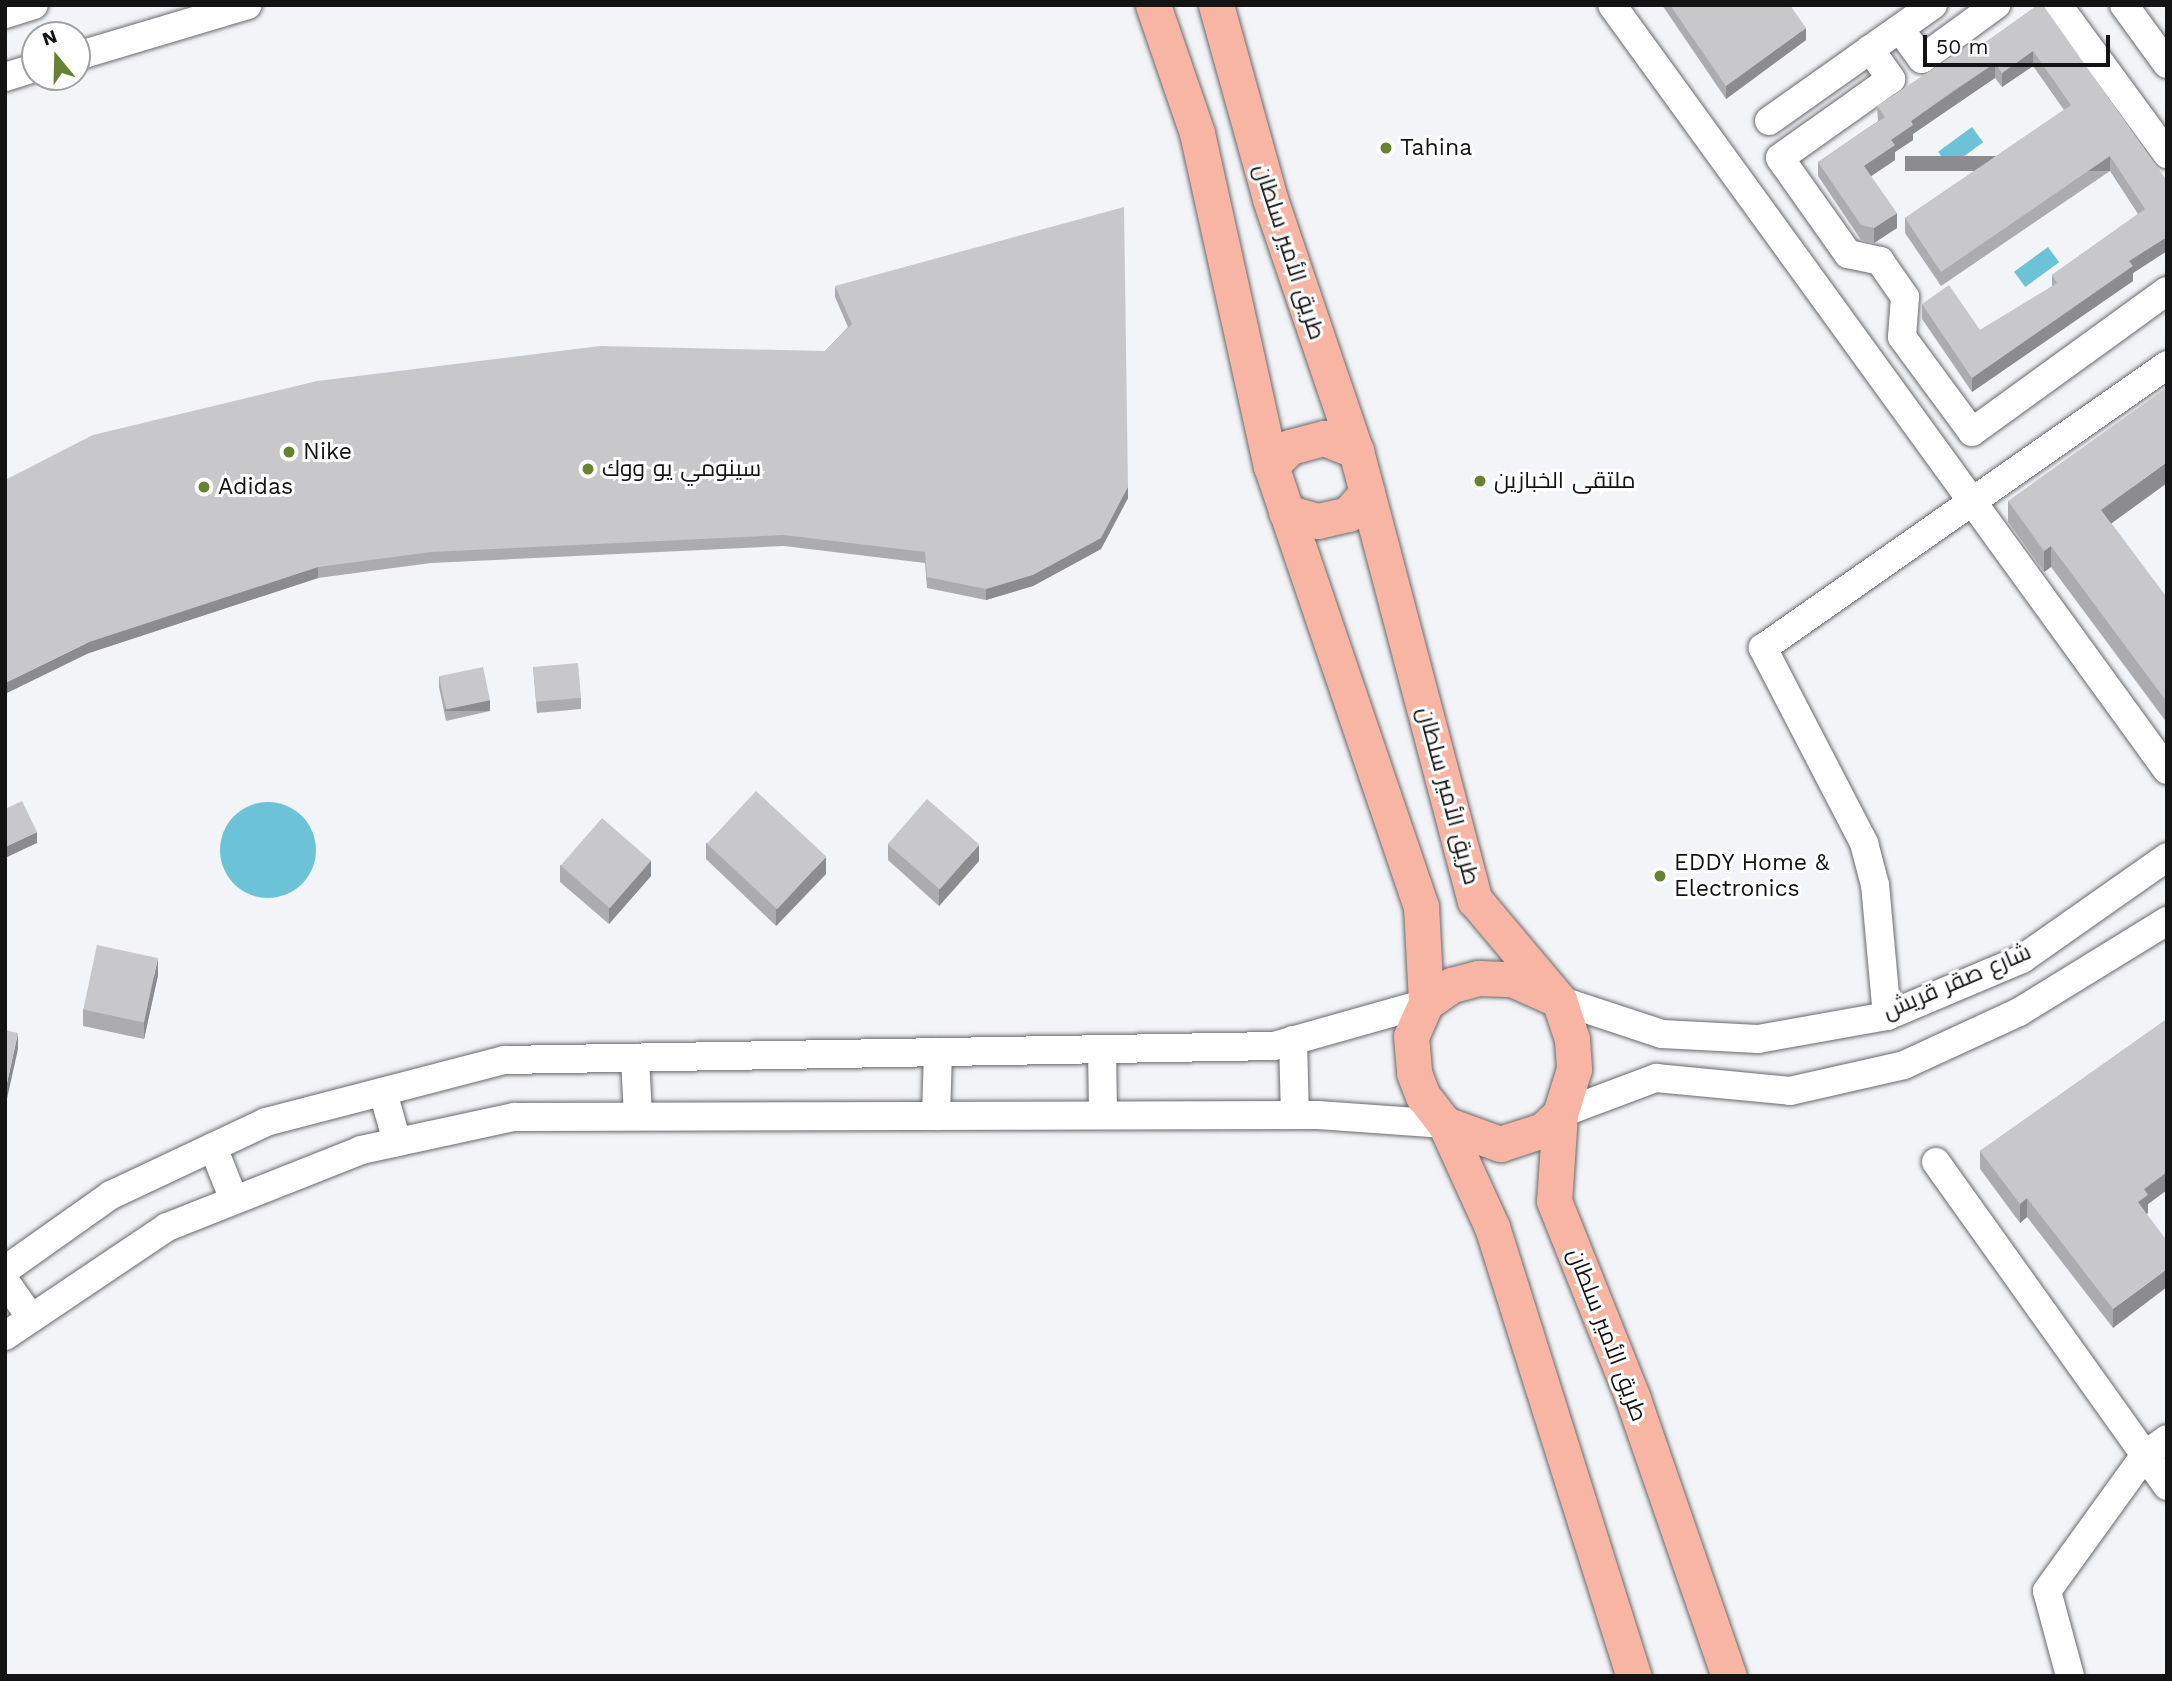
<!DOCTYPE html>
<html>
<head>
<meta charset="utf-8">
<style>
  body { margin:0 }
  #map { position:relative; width:2172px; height:1681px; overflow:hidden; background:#f3f4f7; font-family:"Work Sans",Cairo,sans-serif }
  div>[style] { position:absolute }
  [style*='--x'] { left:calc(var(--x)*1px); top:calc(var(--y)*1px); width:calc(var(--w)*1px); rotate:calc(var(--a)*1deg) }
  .water>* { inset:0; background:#6cc3d7; transform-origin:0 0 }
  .round { border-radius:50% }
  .roads { filter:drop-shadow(0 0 2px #69696c) drop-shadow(0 0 2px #69696c) }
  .minor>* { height:28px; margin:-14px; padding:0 14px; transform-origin:14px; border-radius:14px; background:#fff }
  .major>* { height:35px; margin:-17.5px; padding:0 17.5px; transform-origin:17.5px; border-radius:17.5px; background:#f8b5a3 }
  .wall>* { inset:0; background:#acacaf }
  .shaded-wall>* { inset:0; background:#8c8c8e; transform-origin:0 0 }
  .building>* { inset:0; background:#c8c8cb; transform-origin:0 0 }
  .dots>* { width:19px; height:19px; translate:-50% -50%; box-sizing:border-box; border:4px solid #fff; border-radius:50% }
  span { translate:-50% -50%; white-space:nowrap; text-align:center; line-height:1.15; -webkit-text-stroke:6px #fff; paint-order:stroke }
  .poi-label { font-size:23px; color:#131314 }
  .left { translate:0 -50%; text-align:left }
  .street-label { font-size:23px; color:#131314 }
  .frame { position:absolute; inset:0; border:7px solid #131314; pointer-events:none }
  .north { position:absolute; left:21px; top:21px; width:70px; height:70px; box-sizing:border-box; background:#fff; border:2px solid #a1a1a1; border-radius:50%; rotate:341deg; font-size:19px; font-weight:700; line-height:28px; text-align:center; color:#131314 }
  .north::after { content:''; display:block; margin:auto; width:24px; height:32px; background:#688133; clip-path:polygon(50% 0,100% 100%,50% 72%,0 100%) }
  .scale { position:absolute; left:1923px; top:35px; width:187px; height:32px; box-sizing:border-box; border:4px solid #131314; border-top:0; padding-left:9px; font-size:21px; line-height:24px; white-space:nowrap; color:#131314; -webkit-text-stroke:5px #fff; paint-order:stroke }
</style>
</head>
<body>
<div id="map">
  <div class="water">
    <i style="left:1972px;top:127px;width:19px;height:42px;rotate:54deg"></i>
    <i style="left:2048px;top:247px;width:19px;height:42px;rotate:54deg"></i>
    <i class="round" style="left:220px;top:802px;width:96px;height:96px"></i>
  </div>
  <div class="roads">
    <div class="minor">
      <i style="--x:1612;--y:5;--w:945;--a:54.04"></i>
      <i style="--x:2058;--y:5;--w:185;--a:53.8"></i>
      <i style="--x:2124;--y:5;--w:73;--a:53.9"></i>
      <i style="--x:5;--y:14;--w:30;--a:-17"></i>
      <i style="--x:1900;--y:29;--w:37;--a:54"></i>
      <i style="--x:1922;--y:59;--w:92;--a:-36.1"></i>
      <i style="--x:1870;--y:49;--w:37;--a:55"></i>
      <i style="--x:1891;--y:79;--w:136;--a:144.6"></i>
      <i style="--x:1780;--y:158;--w:118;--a:54.7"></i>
      <i style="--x:1848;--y:254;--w:33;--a:12"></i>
      <i style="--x:1880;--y:261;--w:44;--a:55.2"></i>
      <i style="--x:1905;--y:297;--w:40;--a:94.3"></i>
      <i style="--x:1902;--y:337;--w:118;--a:53.6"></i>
      <i style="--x:1972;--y:432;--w:241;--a:-35.9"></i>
      <i style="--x:77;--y:56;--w:178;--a:-16.6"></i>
      <i style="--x:5;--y:77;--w:31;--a:-17"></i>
      <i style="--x:1769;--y:121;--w:201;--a:-35.3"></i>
      <i style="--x:1559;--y:1000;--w:108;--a:18.3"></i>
      <i style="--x:1662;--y:1034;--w:96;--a:3"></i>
      <i style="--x:1758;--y:1039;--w:131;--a:-10.1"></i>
      <i style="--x:1887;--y:1016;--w:147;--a:-22.9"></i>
      <i style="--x:2022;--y:959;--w:177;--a:-35.1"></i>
      <i style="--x:1887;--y:1016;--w:132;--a:-95.2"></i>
      <i style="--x:1875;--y:885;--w:43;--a:-104.7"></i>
      <i style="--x:1864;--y:843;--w:220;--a:-117.4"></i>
      <i style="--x:1763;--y:648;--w:493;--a:-35"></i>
      <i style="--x:1293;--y:1040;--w:75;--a:88.5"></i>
      <i style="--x:1102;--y:1049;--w:66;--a:89.1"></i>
      <i style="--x:635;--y:1058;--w:58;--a:87"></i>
      <i style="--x:383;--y:1092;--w:52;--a:74.4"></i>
      <i style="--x:1560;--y:1114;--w:103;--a:-20.6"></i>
      <i style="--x:1656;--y:1078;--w:135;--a:5.5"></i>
      <i style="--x:1790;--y:1091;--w:117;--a:-12.8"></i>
      <i style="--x:1904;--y:1065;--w:127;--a:-24.7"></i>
      <i style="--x:2019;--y:1012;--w:174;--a:-31.6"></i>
      <i style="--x:936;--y:1116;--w:64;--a:-88.2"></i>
      <i style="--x:213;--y:1147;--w:57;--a:68.4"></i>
      <i style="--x:1936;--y:1162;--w:398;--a:54.5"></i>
      <i style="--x:5;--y:1270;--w:130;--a:-35.3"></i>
      <i style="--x:111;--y:1195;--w:171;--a:-25.2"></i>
      <i style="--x:266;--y:1122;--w:246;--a:-14.6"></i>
      <i style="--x:504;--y:1060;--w:770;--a:-1.04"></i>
      <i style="--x:1274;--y:1046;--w:158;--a:-15.8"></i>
      <i style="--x:5;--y:1281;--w:45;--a:54.9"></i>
      <i style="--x:5;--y:1336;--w:195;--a:-33.9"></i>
      <i style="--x:167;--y:1227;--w:209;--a:-21.6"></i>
      <i style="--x:361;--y:1150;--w:157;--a:-12.2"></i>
      <i style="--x:514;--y:1117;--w:804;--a:-0.14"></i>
      <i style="--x:1318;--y:1115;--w:127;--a:4.1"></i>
      <i style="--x:2070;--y:1676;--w:88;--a:-105.1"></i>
      <i style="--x:2047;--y:1591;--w:168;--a:-54.2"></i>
      <i style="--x:2145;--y:1455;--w:27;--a:-36"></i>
    </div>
    <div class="major">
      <i style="--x:1153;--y:5;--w:135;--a:71"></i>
      <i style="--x:1197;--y:133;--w:341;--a:77.5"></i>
      <i style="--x:1271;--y:466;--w:465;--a:71.2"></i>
      <i style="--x:1421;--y:906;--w:97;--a:87"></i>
      <i style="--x:1426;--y:1003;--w:36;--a:114"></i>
      <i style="--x:1411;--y:1036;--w:37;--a:85"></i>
      <i style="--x:1414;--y:1073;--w:25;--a:69"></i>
      <i style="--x:1423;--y:1096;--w:36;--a:52"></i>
      <i style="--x:1445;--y:1124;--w:113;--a:65.5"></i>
      <i style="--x:1492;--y:1227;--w:471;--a:72.5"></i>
      <i style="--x:1216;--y:5;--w:201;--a:74.4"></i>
      <i style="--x:1270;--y:199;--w:266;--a:71.2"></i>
      <i style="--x:1356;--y:451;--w:465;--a:75.2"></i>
      <i style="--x:1475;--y:900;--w:131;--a:50"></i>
      <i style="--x:1559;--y:1000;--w:41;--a:71.6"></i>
      <i style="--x:1572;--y:1039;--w:30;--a:86"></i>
      <i style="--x:1574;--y:1069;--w:47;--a:107.3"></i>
      <i style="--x:1560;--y:1114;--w:87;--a:93.9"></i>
      <i style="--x:1554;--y:1201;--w:213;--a:68.2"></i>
      <i style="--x:1633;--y:1399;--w:293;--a:70.9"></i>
      <i style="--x:1271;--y:466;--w:27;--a:-45"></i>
      <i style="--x:1290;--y:447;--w:35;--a:-15"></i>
      <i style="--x:1324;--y:438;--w:35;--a:22"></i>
      <i style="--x:1286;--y:512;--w:33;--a:16"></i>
      <i style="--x:1318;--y:521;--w:31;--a:-13"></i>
      <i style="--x:1348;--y:514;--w:29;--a:-49"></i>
      <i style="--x:1426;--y:1003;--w:32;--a:-35"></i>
      <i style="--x:1452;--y:985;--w:28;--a:-15"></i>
      <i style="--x:1479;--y:978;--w:33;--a:2"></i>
      <i style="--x:1512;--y:979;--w:44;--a:24.2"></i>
      <i style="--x:1445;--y:1124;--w:59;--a:20"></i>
      <i style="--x:1500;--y:1144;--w:45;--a:-18"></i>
      <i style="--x:1543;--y:1130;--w:23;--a:-43"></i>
    </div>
  </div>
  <div class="wall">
    <i style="clip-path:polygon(1662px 5px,1790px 5px,1806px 40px,1726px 99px)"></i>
    <i style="clip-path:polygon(2038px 5px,2167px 181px,2167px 251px,2133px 273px,2133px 281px,1972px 392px,1922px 319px,1922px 304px,1980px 330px,2052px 287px,2052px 275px,2138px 214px,2110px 171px,1941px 286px,1905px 233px,1905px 218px,2064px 110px,2033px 66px,2002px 87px,1995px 78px,1953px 106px,1913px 134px,1913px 140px,1895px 152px,1895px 160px,1871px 176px,1897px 228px,1874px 243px,1861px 240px,1818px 176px,1818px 162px,1878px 121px,1877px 106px,1976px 49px)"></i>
    <i style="clip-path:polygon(835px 286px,1128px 498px,1101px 549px,1033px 586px,986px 600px,927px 588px,925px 563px,784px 546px,431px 563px,318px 578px,89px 653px,5px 480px,825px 351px,848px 327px,835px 297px)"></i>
    <i style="clip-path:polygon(2167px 483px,2111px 523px,2167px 598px,2167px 723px,2051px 567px,2044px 572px,2008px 522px,2008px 501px)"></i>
    <i style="clip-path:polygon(533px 667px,581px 698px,581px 709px,537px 713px)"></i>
    <i style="clip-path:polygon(439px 676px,490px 711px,446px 721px,439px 687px)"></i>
    <i style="clip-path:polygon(706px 843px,826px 874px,776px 926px,706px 859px)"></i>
    <i style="clip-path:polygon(888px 844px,979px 861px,939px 906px,888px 860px)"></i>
    <i style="clip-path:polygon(560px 865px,651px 876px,609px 924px,560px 882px)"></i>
    <i style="clip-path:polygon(158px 975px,144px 1039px,83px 1026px,83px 1009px)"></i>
    <i style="clip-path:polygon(2167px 1019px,2167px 1190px,2148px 1204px,2148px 1213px,2147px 1214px,2113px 1328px,2027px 1217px,2020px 1223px,1980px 1169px,1980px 1151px)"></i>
  </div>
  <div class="shaded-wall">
    <i style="clip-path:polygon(1806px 28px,1806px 40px,1726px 99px,1726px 86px)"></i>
    <i style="clip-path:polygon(2033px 51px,2033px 66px,2002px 87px,2002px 73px)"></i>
    <i style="clip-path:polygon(1995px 63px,1995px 78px,1913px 134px,1913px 140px,1895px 152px,1895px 160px,1864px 181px,1864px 166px,1911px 121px)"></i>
    <i style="left:2110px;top:156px;width:15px;height:205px;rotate:90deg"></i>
    <i style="clip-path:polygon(1897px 213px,1897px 228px,1874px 243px,1874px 228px)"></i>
    <i style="clip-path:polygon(2167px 237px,2167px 251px,2133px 273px,2133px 281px,1972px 392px,1972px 378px,2129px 261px)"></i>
    <i style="clip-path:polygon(2167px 462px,2167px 483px,2101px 531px,2101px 510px)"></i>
    <i style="clip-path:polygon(1128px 487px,1128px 498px,1101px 549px,1033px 586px,986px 600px,986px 589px)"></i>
    <i style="clip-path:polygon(2051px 546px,2051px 567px,2044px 572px,2044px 551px)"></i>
    <i style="clip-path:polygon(318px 567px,318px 578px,89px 653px,5px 694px,5px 683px,89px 642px)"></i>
    <i style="left:490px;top:700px;width:11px;height:45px;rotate:90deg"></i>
    <i style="clip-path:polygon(37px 832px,37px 843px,5px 858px,5px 847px)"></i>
    <i style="clip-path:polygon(979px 845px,979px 861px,939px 906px,939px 889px)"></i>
    <i style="clip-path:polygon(826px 857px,826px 874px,776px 926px,776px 909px)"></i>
    <i style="clip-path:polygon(651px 860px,651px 876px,609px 924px,609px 908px)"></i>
    <i style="clip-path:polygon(158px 958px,158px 975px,144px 1039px,144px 1022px)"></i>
    <i style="clip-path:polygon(18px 1033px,18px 1049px,5px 1108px,5px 1092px)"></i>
    <i style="clip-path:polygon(2167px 1172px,2167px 1190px,2148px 1204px,2148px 1213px,2138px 1221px,2138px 1202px,2144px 1189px)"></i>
    <i style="clip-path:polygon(2027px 1198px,2027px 1217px,2020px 1223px,2020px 1204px)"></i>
    <i style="clip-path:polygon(2167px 1269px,2167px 1287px,2113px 1328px,2113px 1309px)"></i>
  </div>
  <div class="building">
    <i style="clip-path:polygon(1670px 5px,1790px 5px,1806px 28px,1726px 86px)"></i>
    <i style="clip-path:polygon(2038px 5px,2043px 5px,2167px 181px,2167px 237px,2129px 261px,2133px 266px,1972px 378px,1922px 304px,1949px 285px,1980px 330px,2057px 283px,2052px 275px,2145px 209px,2110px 156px,1941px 272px,1905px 218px,2071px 105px,2033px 51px,2002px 73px,1995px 63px,1953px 91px,1911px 121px,1913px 125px,1891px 140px,1895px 145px,1864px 166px,1897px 213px,1874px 228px,1861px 225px,1818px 162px,1885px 117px,1877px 106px,1972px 43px,1976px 49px)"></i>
    <i style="clip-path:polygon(1124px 207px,1128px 487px,1101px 538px,1033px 575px,986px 589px,927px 577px,925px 552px,784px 535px,431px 552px,318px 567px,89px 642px,5px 683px,5px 480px,93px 435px,317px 381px,600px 346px,825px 351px,852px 324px,835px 286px)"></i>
    <i style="clip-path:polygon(2167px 387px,2167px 462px,2101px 510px,2167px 598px,2167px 702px,2051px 546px,2044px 551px,2008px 501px)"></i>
    <i style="left:578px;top:663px;width:35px;height:45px;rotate:85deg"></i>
    <i style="left:483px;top:667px;width:34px;height:45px;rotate:78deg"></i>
    <i style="left:756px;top:791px;width:96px;height:72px;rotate:43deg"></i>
    <i style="left:927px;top:799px;width:69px;height:60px;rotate:41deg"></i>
    <i style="clip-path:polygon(22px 801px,37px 832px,5px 847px,5px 809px)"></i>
    <i style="left:602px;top:818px;width:65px;height:63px;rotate:41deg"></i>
    <i style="left:97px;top:945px;width:62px;height:66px;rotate:12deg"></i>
    <i style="clip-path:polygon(2167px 1019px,2167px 1172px,2144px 1189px,2148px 1195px,2138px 1202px,2167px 1241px,2167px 1269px,2113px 1309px,2027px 1198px,2020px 1204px,1980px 1151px)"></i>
    <i style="clip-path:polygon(5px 1030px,18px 1033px,5px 1092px)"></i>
  </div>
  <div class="dots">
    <i style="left:1386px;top:148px;background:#688133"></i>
    <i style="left:289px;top:452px;background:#688133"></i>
    <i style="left:588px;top:469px;background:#688133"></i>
    <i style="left:1480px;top:481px;background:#688133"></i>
    <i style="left:204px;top:487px;background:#688133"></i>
    <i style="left:1660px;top:876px;background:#688133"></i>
  </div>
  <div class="poi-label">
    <span class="left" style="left:1400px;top:148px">Tahina</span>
    <span class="left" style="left:303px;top:452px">Nike</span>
    <span class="left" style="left:602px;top:469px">سينومي يو ووك</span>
    <span class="left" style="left:1494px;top:481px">ملتقى الخبازين</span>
    <span class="left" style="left:218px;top:487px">Adidas</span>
    <span class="left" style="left:1674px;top:876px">EDDY Home &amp;<br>Electronics</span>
  </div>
  <div class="street-label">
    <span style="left:1289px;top:252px;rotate:72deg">طريق الأمير سلطان</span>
    <span style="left:1448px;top:796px;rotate:75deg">طريق الأمير سلطان</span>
    <span style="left:1957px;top:982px;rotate:-23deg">شارع صقر قريش</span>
    <span style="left:1607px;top:1335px;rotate:69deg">طريق الأمير سلطان</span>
  </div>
  <div class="frame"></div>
  <div class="north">N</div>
  <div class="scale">50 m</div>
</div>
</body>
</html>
